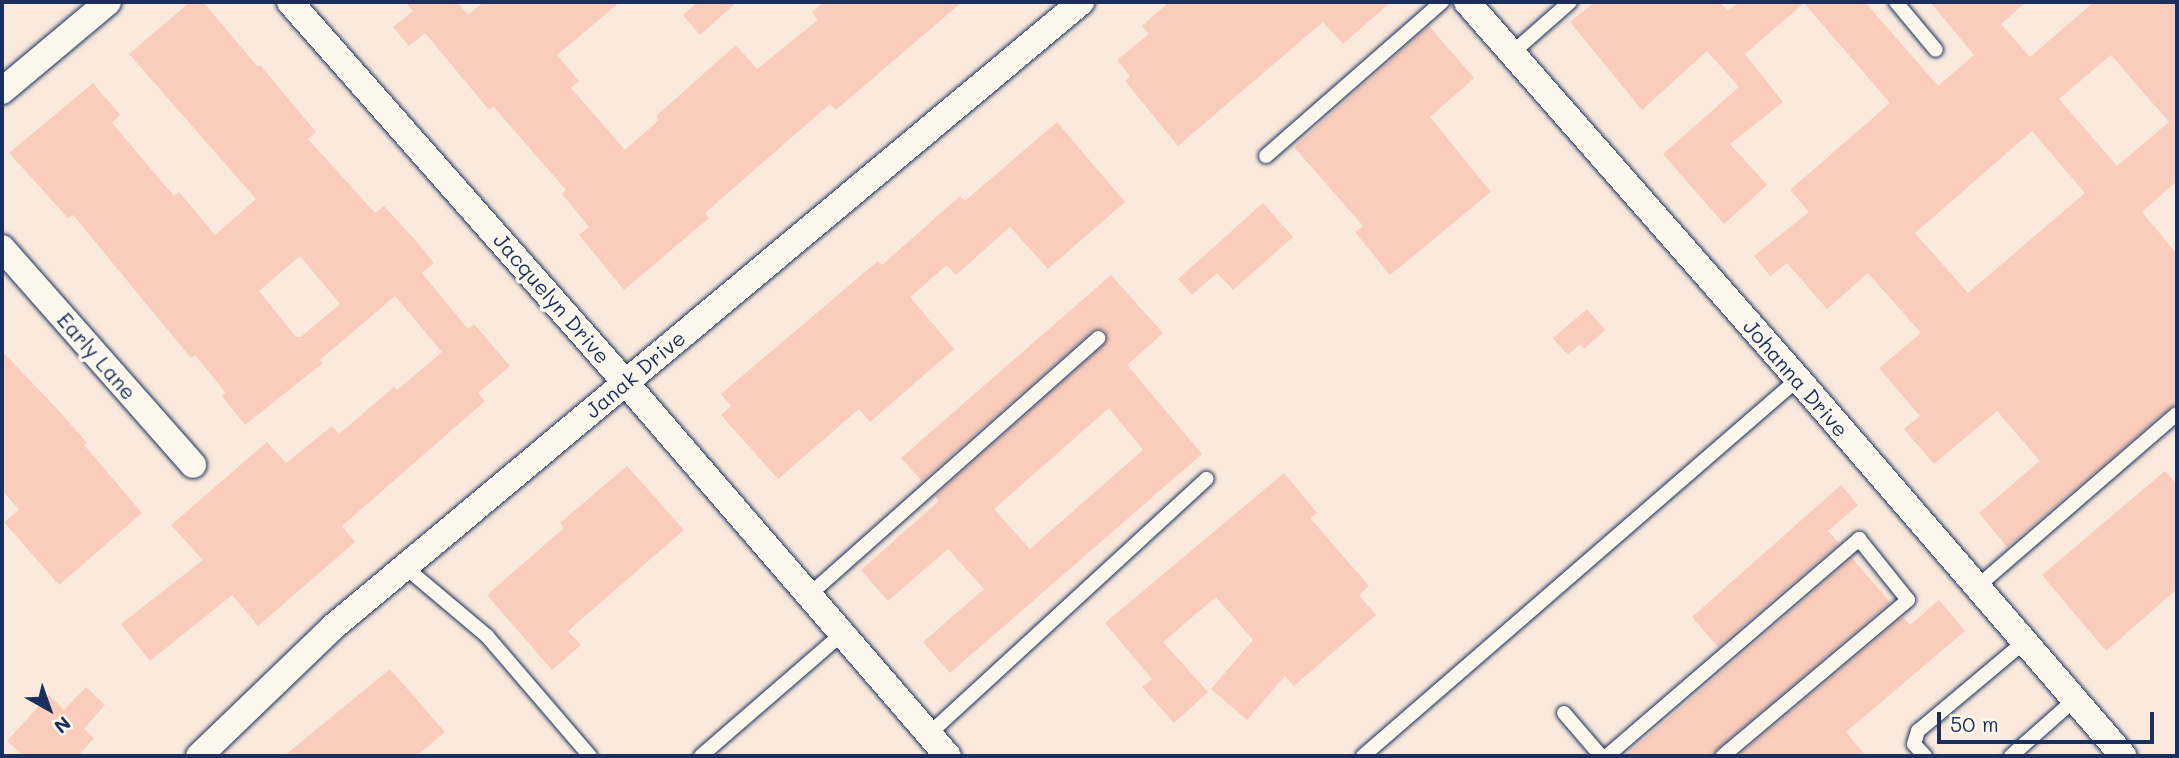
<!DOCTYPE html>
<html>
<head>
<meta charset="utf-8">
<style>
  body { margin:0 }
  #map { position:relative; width:2179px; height:758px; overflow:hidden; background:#faeadd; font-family:Mali,sans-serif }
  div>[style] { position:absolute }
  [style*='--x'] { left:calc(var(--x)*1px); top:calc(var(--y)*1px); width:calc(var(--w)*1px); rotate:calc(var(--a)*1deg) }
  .building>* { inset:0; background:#f9ccbb }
  .roads { filter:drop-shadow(0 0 2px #1b2f5e) drop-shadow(0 0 2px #1b2f5e) }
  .service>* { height:14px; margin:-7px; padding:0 7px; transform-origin:7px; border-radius:7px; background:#fbf7ec }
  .minor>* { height:26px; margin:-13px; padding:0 13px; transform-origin:13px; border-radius:13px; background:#fbf7ec }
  span { translate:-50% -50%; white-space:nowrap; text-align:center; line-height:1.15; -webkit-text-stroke:7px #fbf7ec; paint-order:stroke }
  .street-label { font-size:21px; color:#1b2f5e }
  .frame { position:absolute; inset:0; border:4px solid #1b2f5e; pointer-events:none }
  .north { position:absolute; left:14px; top:674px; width:70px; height:70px; -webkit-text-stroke:5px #fbf7ec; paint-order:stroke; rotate:140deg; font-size:19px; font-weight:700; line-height:28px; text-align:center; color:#1b2f5e }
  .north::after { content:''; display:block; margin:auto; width:24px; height:32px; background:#1b2f5e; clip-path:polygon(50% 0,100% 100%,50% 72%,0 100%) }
  .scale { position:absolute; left:1937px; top:712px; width:217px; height:32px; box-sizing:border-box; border:4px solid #1b2f5e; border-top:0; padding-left:9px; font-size:21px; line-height:24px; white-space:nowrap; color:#1b2f5e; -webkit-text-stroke:5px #fbf7ec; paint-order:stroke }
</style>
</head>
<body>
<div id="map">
  <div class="building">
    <i style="clip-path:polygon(evenodd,190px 2px,203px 2px,258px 67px,260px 65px,316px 132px,308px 139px,375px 213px,384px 206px,415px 240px,434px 263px,422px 273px,468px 329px,474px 324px,510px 366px,478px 393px,485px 401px,342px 526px,355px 542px,258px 626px,232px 595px,150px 661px,121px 624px,203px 560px,171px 525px,267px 442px,286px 463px,332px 426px,339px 434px,394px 387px,397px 390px,442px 352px,395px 296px,320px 360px,323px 363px,245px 425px,222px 396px,226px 393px,195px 355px,191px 358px,73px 215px,68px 218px,9px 153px,93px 83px,120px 115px,112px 123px,174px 196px,179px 192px,215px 235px,256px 199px,129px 54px,190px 2px,300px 256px,340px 304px,301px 337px,296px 337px,259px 291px,300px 256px)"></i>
    <i style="clip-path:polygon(405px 2px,457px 2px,468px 15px,484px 2px,620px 2px,557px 55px,579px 81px,571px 88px,625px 150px,659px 120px,656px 116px,736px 45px,757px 69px,818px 20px,812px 12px,824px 2px,962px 2px,836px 110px,830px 104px,705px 213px,709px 218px,624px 290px,579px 235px,589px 227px,562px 194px,566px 190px,493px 106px,489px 110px,425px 33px,409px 46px,393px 27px,413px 11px)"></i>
    <i style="clip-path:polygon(698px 2px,737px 2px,700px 35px,683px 15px)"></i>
    <i style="clip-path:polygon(1169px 2px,1391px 2px,1343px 44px,1323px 22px,1178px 146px,1125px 81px,1130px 76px,1117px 60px,1149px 34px,1142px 26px)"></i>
    <i style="clip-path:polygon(evenodd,1595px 2px,1719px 2px,1728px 11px,1739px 2px,1865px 2px,1938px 86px,1974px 55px,1930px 2px,2026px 2px,2001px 24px,2030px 57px,2094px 2px,2177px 2px,2177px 181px,2142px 212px,2177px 254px,2177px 402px,2007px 547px,1979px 513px,2040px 461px,1997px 411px,1934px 464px,1904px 429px,1920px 416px,1879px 368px,1921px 333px,1868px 273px,1827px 309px,1787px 263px,1770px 276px,1754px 256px,1809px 212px,1790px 190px,1890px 103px,1804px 3px,1745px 54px,1783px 102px,1730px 144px,1767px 185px,1724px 224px,1663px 154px,1739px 87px,1707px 51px,1642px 110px,1570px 22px,1595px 2px,2111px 55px,2169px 122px,2117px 166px,2059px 99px,2111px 55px,1595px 2px,2032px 131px,2085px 193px,1968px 293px,1915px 233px,2032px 131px)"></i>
    <i style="clip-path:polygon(1429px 26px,1474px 78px,1430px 117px,1491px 192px,1390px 275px,1355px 232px,1363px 226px,1294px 147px)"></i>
    <i style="clip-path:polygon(1057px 122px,1125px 202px,1048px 269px,1010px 227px,956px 275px,947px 265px,910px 297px,954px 349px,870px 422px,859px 409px,778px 479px,721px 415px,731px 406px,721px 394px,878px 261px,882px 265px,960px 196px,965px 201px)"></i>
    <i style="clip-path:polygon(1263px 203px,1293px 237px,1233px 290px,1217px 273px,1192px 295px,1178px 279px)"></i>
    <i style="clip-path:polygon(evenodd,1111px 275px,1163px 333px,1127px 365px,1202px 454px,950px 673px,923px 642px,984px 589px,948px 549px,888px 601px,861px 570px,939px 501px,935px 496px,1104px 345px,1106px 332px,1100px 329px,1092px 331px,922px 481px,901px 458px,1111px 275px,1109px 408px,1143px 450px,1030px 549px,994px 509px,1109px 408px)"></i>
    <i style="clip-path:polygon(1587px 309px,1605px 330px,1584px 349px,1580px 344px,1568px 355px,1553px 338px)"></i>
    <i style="clip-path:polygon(2px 351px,59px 411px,87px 443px,84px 445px,142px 513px,59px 585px,4px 522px,19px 510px,2px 490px)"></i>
    <i style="clip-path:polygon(627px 466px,684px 530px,568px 631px,581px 645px,552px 670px,487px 595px,564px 528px,560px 523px)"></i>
    <i style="clip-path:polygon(2165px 471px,2177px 484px,2177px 589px,2106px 651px,2042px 575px)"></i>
    <i style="clip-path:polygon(1284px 473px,1317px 513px,1310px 518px,1369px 586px,1359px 595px,1376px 615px,1294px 686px,1285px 676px,1247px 720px,1211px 689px,1253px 640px,1216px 597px,1163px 642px,1208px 692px,1174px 723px,1142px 687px,1152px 679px,1105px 623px)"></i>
    <i style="clip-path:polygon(1841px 485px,1858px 505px,1828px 531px,1839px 543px,1718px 647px,1692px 617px)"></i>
    <i style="clip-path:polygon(1852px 558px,1890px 602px,1717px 749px,1714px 756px,1625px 756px)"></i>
    <i style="clip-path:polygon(1939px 600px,1965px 631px,1846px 732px,1866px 756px,1738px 756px,1903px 617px,1910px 625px)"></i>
    <i style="clip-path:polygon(390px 669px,445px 732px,416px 756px,284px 756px)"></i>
    <i style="clip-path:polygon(86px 687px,105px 705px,84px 729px,94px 738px,78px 756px,24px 756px,7px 741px,49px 695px,64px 710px)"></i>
  </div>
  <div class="roads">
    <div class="service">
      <i style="--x:1896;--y:2;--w:62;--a:50.2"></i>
      <i style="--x:1512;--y:53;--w:77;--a:-41.3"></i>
      <i style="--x:1266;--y:156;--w:234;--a:-41.2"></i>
      <i style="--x:405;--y:567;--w:107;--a:40.1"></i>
      <i style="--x:487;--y:636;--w:158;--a:49.4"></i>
      <i style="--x:1977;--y:587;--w:264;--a:-40.9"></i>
      <i style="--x:809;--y:595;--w:387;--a:-41.6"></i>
      <i style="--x:1564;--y:713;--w:57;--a:49.3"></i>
      <i style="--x:929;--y:734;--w:377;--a:-42.6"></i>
      <i style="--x:701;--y:756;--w:186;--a:-40.9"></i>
      <i style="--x:1363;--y:756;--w:576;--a:-40.91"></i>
      <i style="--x:1607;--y:756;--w:333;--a:-40.7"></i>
      <i style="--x:1859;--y:539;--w:78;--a:51.2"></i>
      <i style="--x:1908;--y:600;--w:242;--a:139.9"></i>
      <i style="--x:1925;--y:756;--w:16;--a:-133"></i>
      <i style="--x:1914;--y:744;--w:14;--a:-73"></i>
      <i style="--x:1918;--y:731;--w:138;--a:-40"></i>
      <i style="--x:2011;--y:756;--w:84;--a:-41.6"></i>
    </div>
    <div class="minor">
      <i style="--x:290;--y:2;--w:507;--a:48.6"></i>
      <i style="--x:625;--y:382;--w:494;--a:49.2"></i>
      <i style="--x:1467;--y:2;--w:502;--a:48.72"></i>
      <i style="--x:1798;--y:379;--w:498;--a:49.2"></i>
      <i style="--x:2;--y:91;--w:138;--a:-40"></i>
      <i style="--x:2;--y:248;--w:289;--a:48.6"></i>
      <i style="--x:199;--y:756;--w:186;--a:-43.9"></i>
      <i style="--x:333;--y:627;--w:975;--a:-39.88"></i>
    </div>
  </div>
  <div class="street-label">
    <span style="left:552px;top:298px;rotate:49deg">Jacquelyn Drive</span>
    <span style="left:97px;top:356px;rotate:49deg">Early Lane</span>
    <span style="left:635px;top:374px;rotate:-40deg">Janak Drive</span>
    <span style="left:1796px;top:378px;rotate:49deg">Johanna Drive</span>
  </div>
  <div class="frame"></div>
  <div class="north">N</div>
  <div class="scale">50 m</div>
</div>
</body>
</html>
